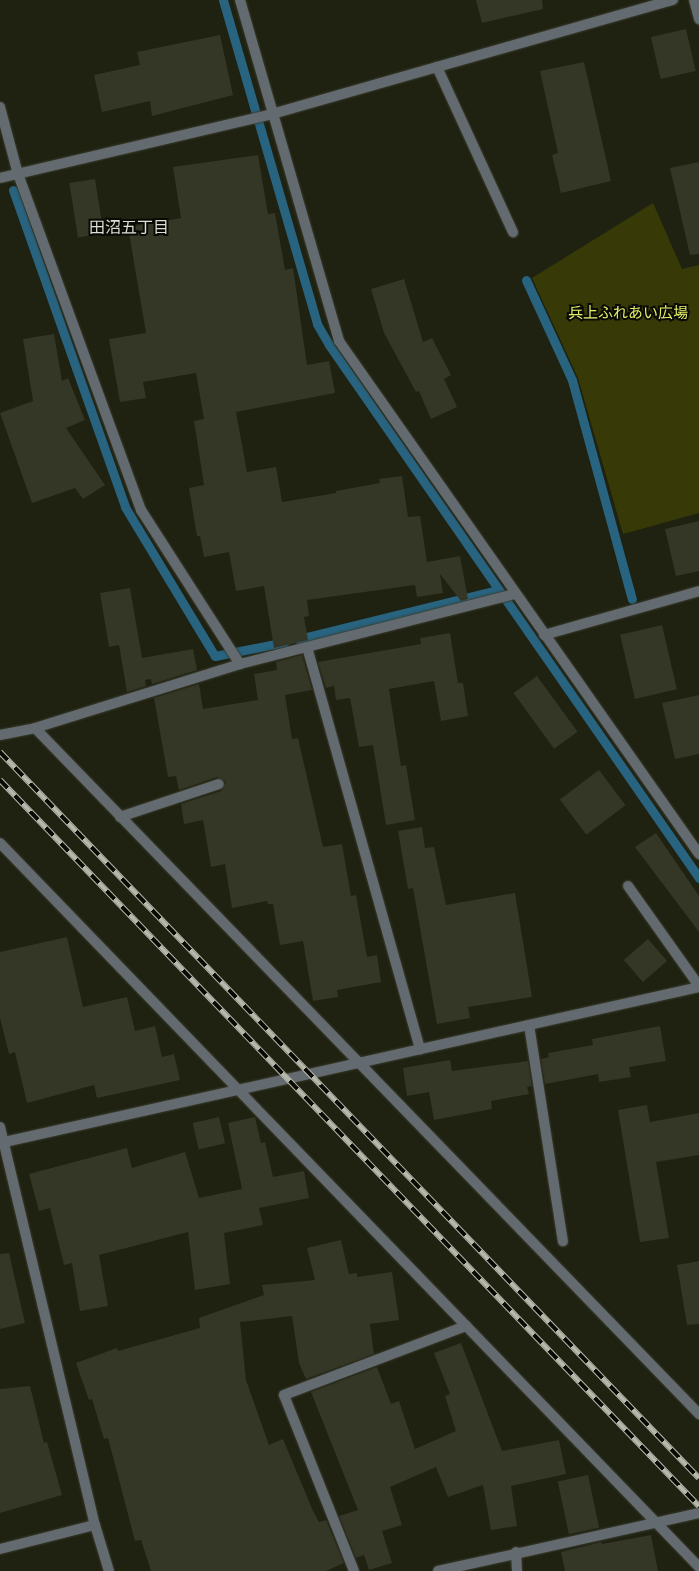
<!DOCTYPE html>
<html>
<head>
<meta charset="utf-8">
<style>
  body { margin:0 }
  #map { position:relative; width:699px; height:1571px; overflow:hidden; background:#1f2111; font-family:Overpass,"Noto Sans JP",sans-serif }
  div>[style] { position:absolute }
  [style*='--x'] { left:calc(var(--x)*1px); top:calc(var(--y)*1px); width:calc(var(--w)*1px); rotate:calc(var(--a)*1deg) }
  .green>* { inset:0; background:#373a06 }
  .stream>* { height:9px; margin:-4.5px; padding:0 4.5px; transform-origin:4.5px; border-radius:4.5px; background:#286380 }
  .building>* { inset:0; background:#343626; transform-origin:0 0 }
  .roads { filter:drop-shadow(0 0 1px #3a3c2c) drop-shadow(0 0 1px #3a3c2c) }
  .service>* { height:10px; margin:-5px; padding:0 5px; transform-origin:5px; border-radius:5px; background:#636b70 }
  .minor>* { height:10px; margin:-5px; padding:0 5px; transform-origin:5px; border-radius:5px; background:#636b70 }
  .rail>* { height:5.5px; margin-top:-2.75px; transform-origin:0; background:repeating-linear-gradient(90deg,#090a04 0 11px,#b6b8ac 0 22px); box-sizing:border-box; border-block:1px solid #b6b8ac }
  span { translate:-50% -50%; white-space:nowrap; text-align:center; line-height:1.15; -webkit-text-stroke:4px #090a04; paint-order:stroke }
  .park-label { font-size:15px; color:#e4ef68 }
  .neighbourhood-label { font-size:16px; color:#dddfd4 }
</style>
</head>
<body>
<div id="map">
  <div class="green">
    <i style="clip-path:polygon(653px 203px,682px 269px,699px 265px,699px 513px,623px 534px,578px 378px,532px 278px)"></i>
  </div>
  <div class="stream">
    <i style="--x:223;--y:0;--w:337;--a:73.8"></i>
    <i style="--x:317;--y:324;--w:24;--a:60"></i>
    <i style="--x:329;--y:345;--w:649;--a:55.23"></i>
    <i style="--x:13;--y:190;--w:336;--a:70.5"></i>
    <i style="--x:125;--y:507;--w:174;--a:58.9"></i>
    <i style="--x:215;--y:656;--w:71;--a:-11.3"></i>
    <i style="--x:526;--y:280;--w:110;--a:65.3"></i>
    <i style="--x:572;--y:380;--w:227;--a:74.7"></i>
    <i style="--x:298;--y:639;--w:206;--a:-13.8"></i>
  </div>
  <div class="building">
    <i style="clip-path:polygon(476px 0,542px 0,543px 9px,482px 23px)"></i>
    <i style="left:686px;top:29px;width:43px;height:36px;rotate:77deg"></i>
    <i style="clip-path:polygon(220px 35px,233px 95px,152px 116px,150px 101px,102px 112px,94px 75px,140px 65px,137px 52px)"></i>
    <i style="clip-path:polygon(584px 62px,611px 181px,561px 193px,552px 155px,558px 153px,540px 71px)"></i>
    <i style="clip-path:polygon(258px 155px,268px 214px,275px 213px,285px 270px,293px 268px,307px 365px,329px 361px,335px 393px,236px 412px,247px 472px,276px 467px,282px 502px,336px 493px,336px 491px,380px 483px,379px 479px,402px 476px,408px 517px,420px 516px,427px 562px,460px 556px,468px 599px,461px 601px,440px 574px,443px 593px,417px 597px,415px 585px,307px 600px,309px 616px,304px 617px,308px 640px,274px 648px,264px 586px,236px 591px,229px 552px,204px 557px,200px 536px,197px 536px,189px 488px,204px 485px,194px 421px,204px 419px,196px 373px,143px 382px,146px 398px,120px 402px,109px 339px,146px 333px,128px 227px,181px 218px,173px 167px)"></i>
    <i style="clip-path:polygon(699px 162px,699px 254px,690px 255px,670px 168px)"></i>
    <i style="left:95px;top:179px;width:55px;height:26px;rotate:81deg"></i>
    <i style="clip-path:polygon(404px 279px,423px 342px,432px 338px,451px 375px,444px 379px,457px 407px,431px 419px,419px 391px,416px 392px,384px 333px,371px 289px)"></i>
    <i style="clip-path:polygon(54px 334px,62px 381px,68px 378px,85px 420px,66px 428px,105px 485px,83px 499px,75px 488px,32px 503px,0 413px,33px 401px,23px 339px)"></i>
    <i style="clip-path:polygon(699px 521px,699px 571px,676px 576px,665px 529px)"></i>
    <i style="clip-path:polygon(130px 588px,142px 658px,193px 649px,197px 670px,152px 684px,151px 679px,145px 680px,146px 686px,127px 692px,119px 645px,109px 647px,100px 593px)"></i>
    <i style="left:662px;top:625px;width:66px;height:43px;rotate:77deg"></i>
    <i style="clip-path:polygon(450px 633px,458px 683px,463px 683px,468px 716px,441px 721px,434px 681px,389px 689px,401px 766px,406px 765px,415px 820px,386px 825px,373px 745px,359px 747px,350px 698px,336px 700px,334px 686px,326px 688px,318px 662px,421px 644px,420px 638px)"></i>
    <i style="clip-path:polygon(302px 655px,312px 690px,285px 695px,292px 739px,298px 738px,323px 847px,342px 844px,351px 896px,356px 895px,367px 957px,377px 955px,381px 982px,337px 990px,338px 997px,313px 1001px,303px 941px,280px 945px,273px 904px,268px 904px,267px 901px,232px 908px,225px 864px,211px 867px,203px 820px,184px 824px,181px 804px,221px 791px,226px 782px,217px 777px,179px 790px,176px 776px,168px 777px,154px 698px,199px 684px,203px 709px,258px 700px,254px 674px,277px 670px,276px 662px)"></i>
    <i style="left:537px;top:676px;width:69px;height:29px;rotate:54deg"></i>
    <i style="clip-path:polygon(699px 695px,699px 754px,675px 759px,662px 703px)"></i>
    <i style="left:599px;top:770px;width:44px;height:49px;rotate:53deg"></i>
    <i style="clip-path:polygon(422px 827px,425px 848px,434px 847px,446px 905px,515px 893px,532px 997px,468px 1007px,470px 1018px,437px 1024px,413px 888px,408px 889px,398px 831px)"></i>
    <i style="clip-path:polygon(656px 833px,699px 896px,699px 932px,635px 847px)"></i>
    <i style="clip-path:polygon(67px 937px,83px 1007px,127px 997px,135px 1031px,155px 1026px,162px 1057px,174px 1054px,180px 1080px,97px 1098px,94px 1085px,27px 1103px,15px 1052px,9px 1054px,0 1018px,0 952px)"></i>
    <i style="left:648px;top:939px;width:29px;height:32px;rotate:49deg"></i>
    <i style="clip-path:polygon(660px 1026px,666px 1061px,629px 1067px,631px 1077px,599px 1082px,598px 1074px,545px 1084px,541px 1059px,549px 1057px,548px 1053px,593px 1045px,592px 1039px)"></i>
    <i style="clip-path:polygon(450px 1060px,452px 1071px,528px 1061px,532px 1086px,527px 1087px,529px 1094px,491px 1101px,492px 1109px,434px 1120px,429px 1092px,407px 1096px,403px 1068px)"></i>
    <i style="clip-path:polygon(647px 1105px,650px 1122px,699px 1113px,699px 1155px,656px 1162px,669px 1238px,640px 1242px,618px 1110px)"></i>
    <i style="left:219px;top:1117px;width:27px;height:27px;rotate:77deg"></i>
    <i style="clip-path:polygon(255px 1117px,261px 1143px,265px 1142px,273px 1177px,304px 1171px,309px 1198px,259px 1208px,263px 1225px,224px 1233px,230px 1284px,195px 1290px,188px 1232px,99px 1255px,108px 1306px,80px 1311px,72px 1263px,64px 1265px,50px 1208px,39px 1211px,29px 1174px,127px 1148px,132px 1168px,185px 1152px,199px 1198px,242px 1189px,228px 1123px)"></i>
    <i style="clip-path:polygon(341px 1240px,349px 1274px,357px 1273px,357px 1277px,392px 1272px,399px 1320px,370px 1324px,374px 1354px,306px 1379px,299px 1363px,292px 1316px,240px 1322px,246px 1380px,269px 1445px,283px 1439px,313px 1511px,319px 1522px,326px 1520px,344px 1563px,326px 1571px,151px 1571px,141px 1540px,135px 1541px,108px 1438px,104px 1439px,92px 1399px,89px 1400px,76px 1363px,117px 1348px,118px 1351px,200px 1328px,199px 1318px,264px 1295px,262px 1285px,315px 1280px,307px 1248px)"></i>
    <i style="clip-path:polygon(9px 1253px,25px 1323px,0 1329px,0 1254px)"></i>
    <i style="clip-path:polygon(699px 1261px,699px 1324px,687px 1325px,677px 1265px)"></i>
    <i style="clip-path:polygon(461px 1343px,502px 1451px,559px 1440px,566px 1474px,511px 1486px,517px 1526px,491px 1530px,483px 1485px,448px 1497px,436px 1467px,390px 1487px,402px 1525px,382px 1531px,392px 1563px,369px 1570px,364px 1555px,356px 1558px,339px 1516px,358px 1510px,311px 1392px,377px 1367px,391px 1404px,399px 1401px,415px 1449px,456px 1431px,445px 1396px,450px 1394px,434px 1353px)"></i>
    <i style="clip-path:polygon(30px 1386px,44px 1443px,47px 1442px,62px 1495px,0 1513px,0 1389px)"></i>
    <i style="left:588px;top:1475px;width:54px;height:31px;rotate:78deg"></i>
    <i style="clip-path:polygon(651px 1535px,658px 1571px,565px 1571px,561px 1552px,601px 1542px,602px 1544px)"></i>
  </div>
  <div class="roads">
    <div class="service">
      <i style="--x:437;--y:67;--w:182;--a:65.3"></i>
      <i style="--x:120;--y:817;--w:104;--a:-18.4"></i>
      <i style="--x:628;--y:886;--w:123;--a:54.6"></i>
      <i style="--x:529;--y:1025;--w:219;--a:81.1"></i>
      <i style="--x:354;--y:1571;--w:189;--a:-111.7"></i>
      <i style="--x:284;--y:1395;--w:195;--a:-20.8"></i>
    </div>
    <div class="minor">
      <i style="--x:240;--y:0;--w:355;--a:73.8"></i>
      <i style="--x:339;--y:341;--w:627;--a:54.94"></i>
      <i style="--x:694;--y:0;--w:20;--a:75"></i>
      <i style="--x:0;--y:107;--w:69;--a:75"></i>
      <i style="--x:18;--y:174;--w:358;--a:69.9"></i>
      <i style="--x:141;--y:510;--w:183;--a:57.3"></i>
      <i style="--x:0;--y:178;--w:279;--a:-13.2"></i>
      <i style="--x:272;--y:114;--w:417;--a:-15.9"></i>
      <i style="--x:544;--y:635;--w:161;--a:-15.8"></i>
      <i style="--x:307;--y:647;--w:418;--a:74.3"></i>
      <i style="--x:35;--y:728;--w:955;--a:45.93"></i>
      <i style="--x:0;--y:735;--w:36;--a:-11"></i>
      <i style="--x:35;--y:728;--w:215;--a:-17.3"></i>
      <i style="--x:240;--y:664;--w:284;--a:-14.3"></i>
      <i style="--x:0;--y:843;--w:1006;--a:46.01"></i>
      <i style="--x:0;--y:1127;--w:409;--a:76.6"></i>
      <i style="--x:95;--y:1525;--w:48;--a:73.1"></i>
      <i style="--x:0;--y:1143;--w:716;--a:-12.58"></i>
      <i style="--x:0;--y:1549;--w:98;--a:-14.2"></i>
      <i style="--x:516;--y:1552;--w:19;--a:87"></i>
      <i style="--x:438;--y:1571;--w:267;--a:-12.5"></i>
    </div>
  </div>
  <div class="rail">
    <i style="--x:0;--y:752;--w:1008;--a:46.09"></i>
    <i style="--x:0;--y:780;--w:1008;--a:46.09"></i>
  </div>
  <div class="park-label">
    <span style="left:628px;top:315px">兵上ふれあい広場</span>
  </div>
  <div class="neighbourhood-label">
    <span style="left:129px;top:229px">田沼五丁目</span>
  </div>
</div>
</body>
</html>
